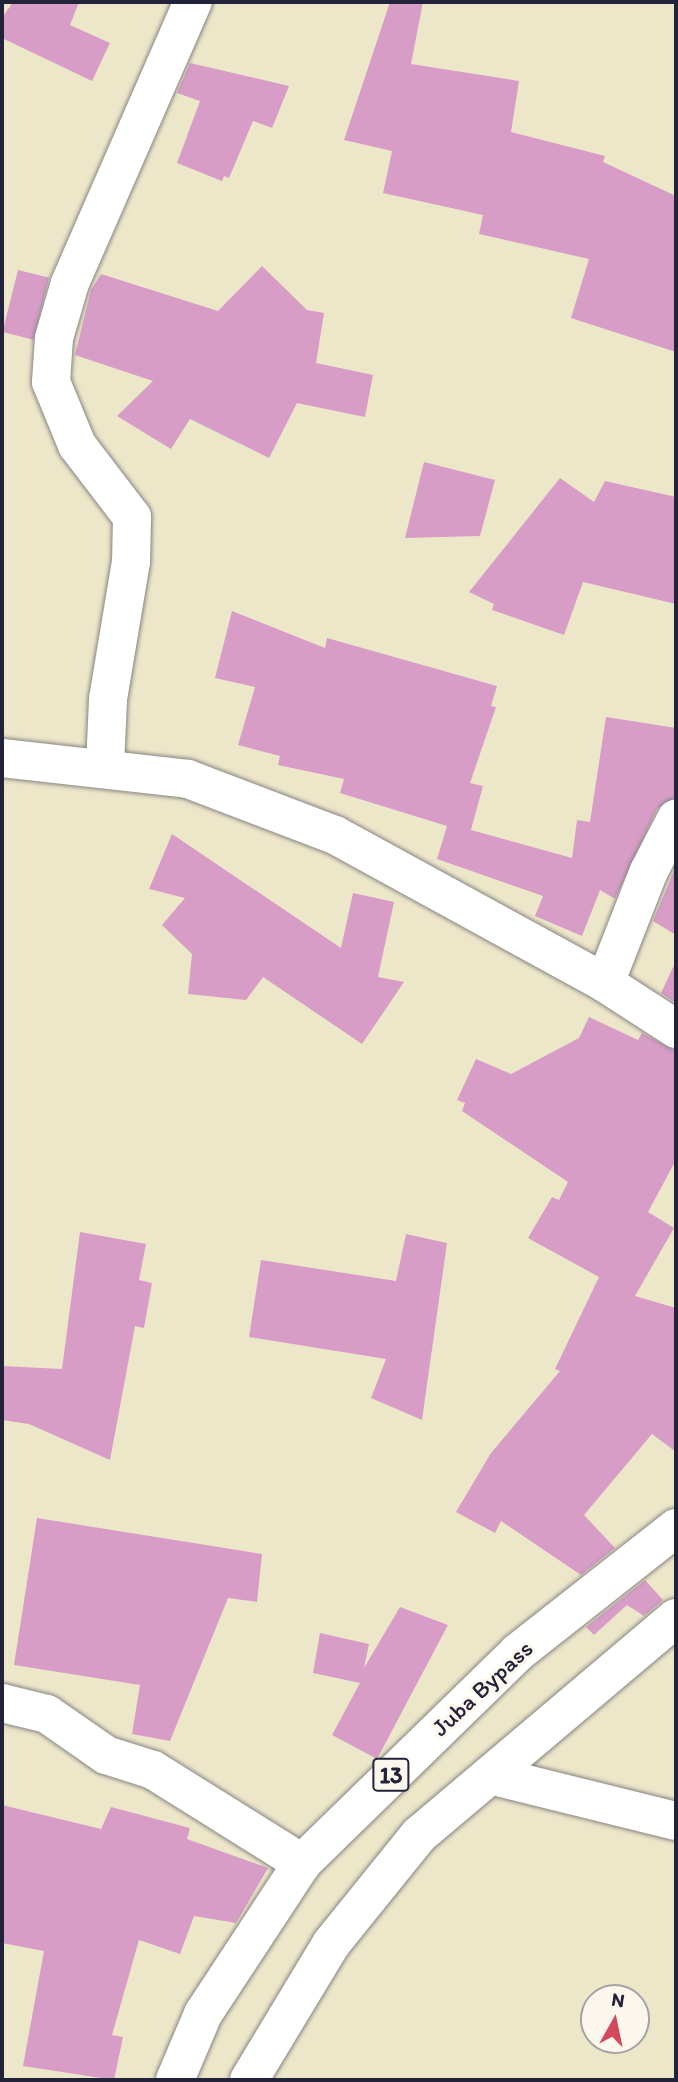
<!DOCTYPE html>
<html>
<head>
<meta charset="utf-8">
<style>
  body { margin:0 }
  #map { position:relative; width:678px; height:2082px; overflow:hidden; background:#ede7ca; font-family:Itim,sans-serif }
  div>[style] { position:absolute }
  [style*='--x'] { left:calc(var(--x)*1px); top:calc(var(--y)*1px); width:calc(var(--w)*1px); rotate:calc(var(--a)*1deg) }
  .building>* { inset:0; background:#d79dc7; transform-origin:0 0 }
  .roads { filter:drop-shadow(0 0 2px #888482) drop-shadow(0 0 2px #888482) }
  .minor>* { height:38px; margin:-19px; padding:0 19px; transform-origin:19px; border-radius:19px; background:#fff }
  .major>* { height:38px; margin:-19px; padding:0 19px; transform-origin:19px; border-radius:19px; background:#fff }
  span { translate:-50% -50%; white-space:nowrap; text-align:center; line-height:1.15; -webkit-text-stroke:6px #fbf7ec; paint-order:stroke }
  .shield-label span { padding:2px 5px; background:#fbf7ec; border:2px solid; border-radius:5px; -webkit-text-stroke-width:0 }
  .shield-label { font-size:23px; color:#22223b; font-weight:700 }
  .street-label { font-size:24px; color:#22223b }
  .frame { position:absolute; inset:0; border:4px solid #22223b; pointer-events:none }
  .north { position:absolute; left:580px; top:1984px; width:70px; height:70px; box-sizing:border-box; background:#fbf7ec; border:2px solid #a4a2a5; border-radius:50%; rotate:9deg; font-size:19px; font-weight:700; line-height:28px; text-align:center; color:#22223b }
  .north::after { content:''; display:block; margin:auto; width:24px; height:32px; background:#d1495b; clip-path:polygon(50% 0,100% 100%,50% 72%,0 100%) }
</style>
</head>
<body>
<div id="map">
  <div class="building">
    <i style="clip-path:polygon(13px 2px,79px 2px,70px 25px,110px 43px,92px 81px,2px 38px,2px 18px)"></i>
    <i style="clip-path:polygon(390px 2px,423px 2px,411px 64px,519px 81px,511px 132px,605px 156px,603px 162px,676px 196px,676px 352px,571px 318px,589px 259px,479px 234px,483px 215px,383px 193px,392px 151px,344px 140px)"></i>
    <i style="clip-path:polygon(190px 63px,289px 86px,272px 128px,253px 121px,229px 178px,224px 176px,222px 181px,177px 163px,200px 101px,177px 93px)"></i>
    <i style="clip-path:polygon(262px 266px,307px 310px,324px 313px,316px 363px,373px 375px,365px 417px,297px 403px,269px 458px,190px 419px,171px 449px,117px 416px,153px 381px,75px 355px,91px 290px,101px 274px,218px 311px)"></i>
    <i style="left:18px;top:270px;width:32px;height:64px;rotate:14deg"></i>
    <i style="clip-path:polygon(424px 462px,495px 480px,480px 536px,405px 538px)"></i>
    <i style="clip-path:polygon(560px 478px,594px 502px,605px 481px,676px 497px,676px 604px,583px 582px,564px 635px,492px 610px,494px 604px,469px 592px)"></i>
    <i style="clip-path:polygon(232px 611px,325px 648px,327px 638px,497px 686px,491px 706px,496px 707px,470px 783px,483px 786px,471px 830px,572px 858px,577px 820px,590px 822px,606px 717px,676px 728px,676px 797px,657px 809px,615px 899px,600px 890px,582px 936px,535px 916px,543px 896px,437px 859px,447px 826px,340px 793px,344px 779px,278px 765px,280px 756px,238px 745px,255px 687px,215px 678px)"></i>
    <i style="clip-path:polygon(172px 834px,341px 948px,353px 893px,394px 902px,378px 977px,404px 982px,362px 1044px,263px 977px,246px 1000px,188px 994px,192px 954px,162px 925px,185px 898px,149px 889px)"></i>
    <i style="clip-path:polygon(676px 866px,676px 935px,653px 921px)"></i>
    <i style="clip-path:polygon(676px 961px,676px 1003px,661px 993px)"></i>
    <i style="clip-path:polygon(589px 1017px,638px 1040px,642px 1033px,676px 1051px,676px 1160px,648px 1212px,674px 1228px,635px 1296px,676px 1308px,676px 1452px,652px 1434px,584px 1515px,615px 1548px,581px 1575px,501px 1521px,495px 1533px,456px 1512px,491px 1453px,560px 1371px,555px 1369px,599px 1277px,528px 1238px,552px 1197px,559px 1200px,568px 1182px,462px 1111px,465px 1103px,457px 1100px,476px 1059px,511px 1074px,579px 1038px)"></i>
    <i style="clip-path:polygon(80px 1232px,146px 1244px,139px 1280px,152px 1283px,144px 1328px,135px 1326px,110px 1460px,29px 1424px,2px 1420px,2px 1366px,62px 1369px)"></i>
    <i style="clip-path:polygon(406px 1234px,447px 1243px,422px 1420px,371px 1398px,386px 1359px,249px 1337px,261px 1260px,396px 1281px)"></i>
    <i style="clip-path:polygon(37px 1518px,262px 1554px,257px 1602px,228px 1598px,170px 1741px,132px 1734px,140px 1685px,14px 1665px)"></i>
    <i style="clip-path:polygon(645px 1580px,663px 1600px,644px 1616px,627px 1605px,594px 1635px,586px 1627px)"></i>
    <i style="clip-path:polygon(400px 1607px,448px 1625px,377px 1759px,332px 1735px,360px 1683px,313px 1673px,320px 1633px,369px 1644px,364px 1668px)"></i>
    <i style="clip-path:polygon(2px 1805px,101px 1829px,111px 1807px,190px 1828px,187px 1839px,268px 1868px,236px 1923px,194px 1916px,180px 1954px,139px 1940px,112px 2035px,123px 2037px,114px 2080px,23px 2066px,44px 1951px,2px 1943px)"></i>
  </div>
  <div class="roads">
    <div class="minor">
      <i style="--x:2;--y:758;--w:187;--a:6.4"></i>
      <i style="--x:188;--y:779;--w:157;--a:20.9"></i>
      <i style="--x:335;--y:835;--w:308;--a:28.7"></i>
      <i style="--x:605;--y:983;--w:85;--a:32.9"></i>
      <i style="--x:105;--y:766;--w:67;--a:-87.4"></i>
      <i style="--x:108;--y:699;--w:139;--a:-80.5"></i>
      <i style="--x:131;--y:562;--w:45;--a:-88.7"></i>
      <i style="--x:132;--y:517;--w:91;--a:-127.4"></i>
      <i style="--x:77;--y:445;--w:68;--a:-112.4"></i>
      <i style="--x:51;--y:382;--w:44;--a:-86.1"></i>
      <i style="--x:54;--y:338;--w:57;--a:-73.8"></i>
      <i style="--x:70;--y:283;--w:307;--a:-66.4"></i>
      <i style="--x:605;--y:983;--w:120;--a:-68.6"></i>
      <i style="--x:649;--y:871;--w:59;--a:-62.6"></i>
      <i style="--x:2;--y:1703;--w:46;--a:13.7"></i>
      <i style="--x:47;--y:1714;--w:72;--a:34.8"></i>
      <i style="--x:106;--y:1755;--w:49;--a:17.7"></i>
      <i style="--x:153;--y:1770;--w:176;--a:32"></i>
      <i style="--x:502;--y:1778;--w:179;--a:13.9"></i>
    </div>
    <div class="major">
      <i style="--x:175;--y:2080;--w:72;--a:-67"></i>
      <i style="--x:203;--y:2014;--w:181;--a:-56.7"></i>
      <i style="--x:302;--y:1863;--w:301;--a:-44.3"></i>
      <i style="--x:517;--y:1653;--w:202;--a:-38.2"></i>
      <i style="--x:249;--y:2080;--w:159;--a:-58.9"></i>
      <i style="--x:331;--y:1944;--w:140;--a:-51.1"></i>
      <i style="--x:419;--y:1835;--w:336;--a:-40.2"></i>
    </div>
  </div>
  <div class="shield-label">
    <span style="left:391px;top:1775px">13</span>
  </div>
  <div class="street-label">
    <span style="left:482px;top:1688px;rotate:-43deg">Juba Bypass</span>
  </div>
  <div class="frame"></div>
  <div class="north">N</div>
</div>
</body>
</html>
